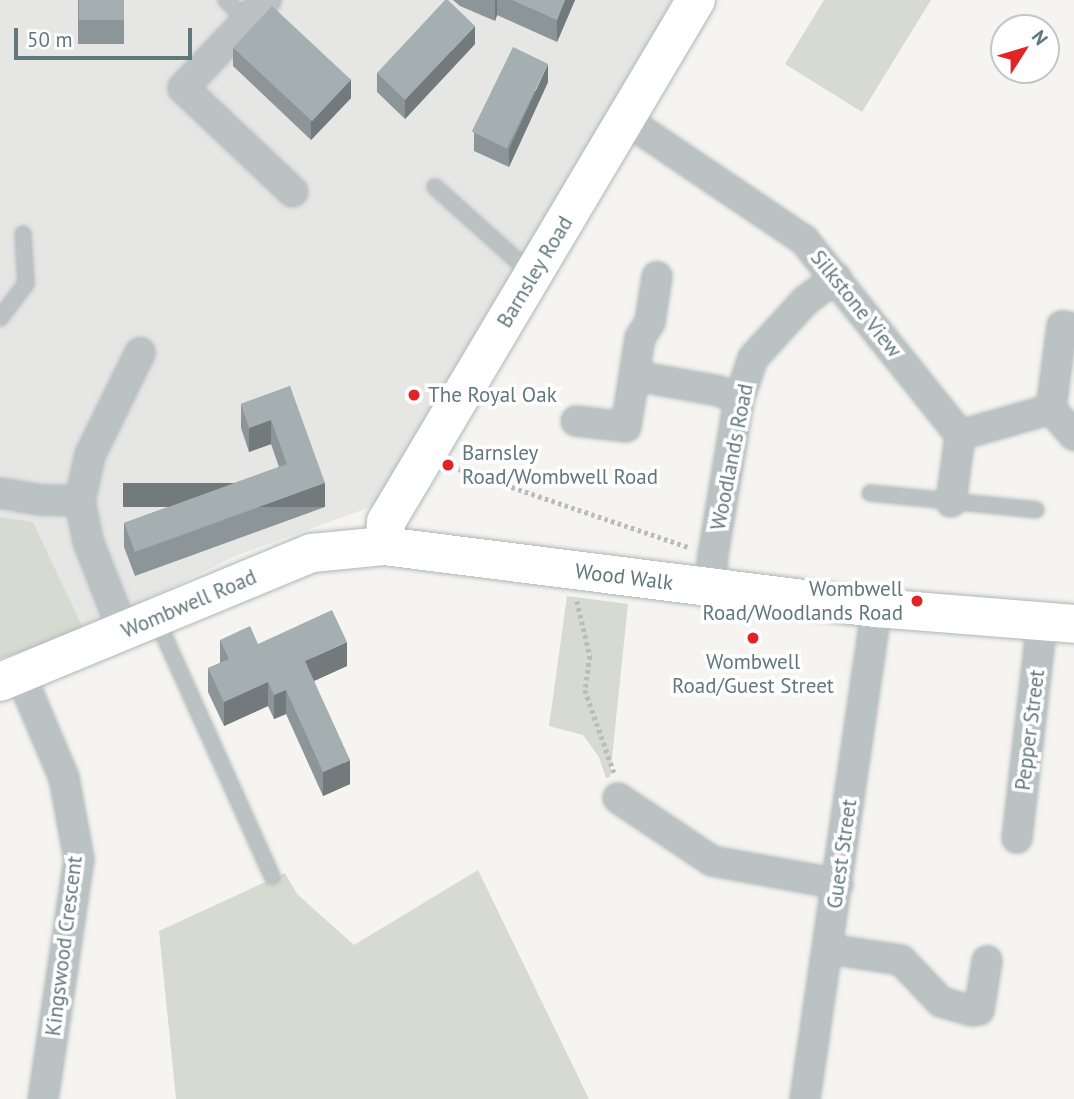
<!DOCTYPE html>
<html>
<head>
<meta charset="utf-8">
<style>
  body { margin:0 }
  #map { position:relative; width:1074px; height:1099px; overflow:hidden; background:#f5f4f1; font-family:"PT Sans",sans-serif }
  div>[style] { position:absolute }
  [style*='--x'] { left:calc(var(--x)*1px); top:calc(var(--y)*1px); width:calc(var(--w)*1px); rotate:calc(var(--a)*1deg) }
  .built>* { inset:0; background:#e6e6e5 }
  .green>* { inset:0; background:#d6dad0 }
  .path>* { height:4.5px; margin-top:-2.25px; transform-origin:0; background:repeating-linear-gradient(90deg,#b8bcbd 0 3.5px,transparent 0 7px) }
  .roads { filter:drop-shadow(0 0 2px #aeb7b8) drop-shadow(0 0 2px #aeb7b8) }
  .lane>* { height:14px; margin:-7px; padding:0 7px; transform-origin:7px; border-radius:7px; background:#bbc2c4 }
  .street>* { height:28px; margin:-14px; padding:0 14px; transform-origin:14px; border-radius:14px; background:#bbc2c4 }
  .secondary>* { height:38px; margin:-19px; padding:0 19px; transform-origin:19px; border-radius:19px; background:#fff }
  .wall>* { inset:0; background:#8c9698; transform-origin:0 0 }
  .shaded-wall>* { inset:0; background:#727a7c; transform-origin:0 0 }
  .building>* { inset:0; background:#a3afb1; transform-origin:0 0 }
  .dots>* { width:19px; height:19px; translate:-50% -50%; box-sizing:border-box; border:4px solid #fff; border-radius:50% }
  span { translate:-50% -50%; white-space:nowrap; text-align:center; line-height:1.15; -webkit-text-stroke:7px #fff; paint-order:stroke }
  .street-label { font-size:21px; color:#60787c }
  .poi-label { font-size:21px; color:#60787c }
  .left { translate:0 -50%; text-align:left }
  .right { translate:-100% -50%; text-align:right }
  .north { position:absolute; left:990px; top:14px; width:70px; height:70px; box-sizing:border-box; background:#fff; border:2px solid #bfc9cb; border-radius:50%; rotate:53deg; font-size:19px; font-weight:700; line-height:28px; text-align:center; color:#60787c }
  .north::after { content:''; display:block; margin:auto; width:24px; height:32px; background:#e32427; clip-path:polygon(50% 0,100% 100%,50% 72%,0 100%) }
  .scale { position:absolute; left:14px; top:28px; width:178px; height:32px; box-sizing:border-box; border:4px solid #60787c; border-top:0; padding-left:9px; font-size:21px; line-height:24px; white-space:nowrap; color:#60787c; -webkit-text-stroke:5px #fff; paint-order:stroke }
</style>
</head>
<body>
<div id="map">
  <div class="built">
    <i style="clip-path:polygon(0 0,672px 0,635px 68px,376px 505px,238px 555px,84px 630px,33px 522px,0 517px)"></i>
  </div>
  <div class="green">
    <i style="clip-path:polygon(824px 0,931px 0,862px 112px,785px 64px)"></i>
    <i style="clip-path:polygon(0 517px,33px 522px,84px 630px,0 659px)"></i>
    <i style="clip-path:polygon(567px 596px,628px 604px,610px 777px,606px 778px,599px 757px,583px 735px,549px 726px)"></i>
    <i style="clip-path:polygon(478px 870px,589px 1099px,176px 1099px,159px 931px,285px 873px,297px 894px,354px 945px)"></i>
  </div>
  <div class="path">
    <i style="--x:452;--y:467;--w:250;--a:18.7"></i>
    <i style="--x:577;--y:601;--w:57;--a:76.7"></i>
    <i style="--x:590;--y:656;--w:34;--a:98"></i>
    <i style="--x:585;--y:690;--w:90;--a:70.6"></i>
  </div>
  <div class="roads">
    <div class="lane">
      <i style="--x:226;--y:0;--w:28;--a:45"></i>
      <i style="--x:435;--y:187;--w:129;--a:41.9"></i>
      <i style="--x:0;--y:318;--w:43;--a:-52.6"></i>
      <i style="--x:26;--y:284;--w:50;--a:-93.4"></i>
      <i style="--x:870;--y:493;--w:167;--a:5.8"></i>
      <i style="--x:156;--y:618;--w:283;--a:65.8"></i>
    </div>
    <div class="street">
      <i style="--x:266;--y:0;--w:121;--a:133.3"></i>
      <i style="--x:183;--y:88;--w:151;--a:43.4"></i>
      <i style="--x:626;--y:120;--w:215;--a:34"></i>
      <i style="--x:804;--y:240;--w:250;--a:51.3"></i>
      <i style="--x:960;--y:435;--w:95;--a:-15.9"></i>
      <i style="--x:1051;--y:409;--w:35;--a:49"></i>
      <i style="--x:636;--y:376;--w:84;--a:10.2"></i>
      <i style="--x:719;--y:391;--w:22;--a:22"></i>
      <i style="--x:1051;--y:409;--w:84;--a:-82.5"></i>
      <i style="--x:1062;--y:326;--w:12;--a:9"></i>
      <i style="--x:576;--y:421;--w:50;--a:6.8"></i>
      <i style="--x:626;--y:427;--w:90;--a:-81.1"></i>
      <i style="--x:640;--y:338;--w:19;--a:-58"></i>
      <i style="--x:650;--y:322;--w:46;--a:-81.2"></i>
      <i style="--x:0;--y:493;--w:42;--a:9.7"></i>
      <i style="--x:41;--y:500;--w:39;--a:1"></i>
      <i style="--x:80;--y:501;--w:41;--a:78.7"></i>
      <i style="--x:88;--y:541;--w:97;--a:68.7"></i>
      <i style="--x:80;--y:501;--w:47;--a:-77.7"></i>
      <i style="--x:90;--y:455;--w:114;--a:-63.9"></i>
      <i style="--x:951;--y:502;--w:68;--a:-82.3"></i>
      <i style="--x:711;--y:588;--w:33;--a:-87"></i>
      <i style="--x:713;--y:555;--w:158;--a:-80.5"></i>
      <i style="--x:739;--y:399;--w:43;--a:-71.1"></i>
      <i style="--x:753;--y:358;--w:77;--a:-47.6"></i>
      <i style="--x:805;--y:301;--w:39;--a:-37"></i>
      <i style="--x:21;--y:676;--w:111;--a:67.1"></i>
      <i style="--x:64;--y:778;--w:82;--a:79.5"></i>
      <i style="--x:79;--y:859;--w:243;--a:98.5"></i>
      <i style="--x:618;--y:798;--w:113;--a:33.8"></i>
      <i style="--x:712;--y:861;--w:128;--a:10.3"></i>
      <i style="--x:1017;--y:838;--w:216;--a:-83.4"></i>
      <i style="--x:828;--y:949;--w:74;--a:8.6"></i>
      <i style="--x:901;--y:960;--w:58;--a:46.4"></i>
      <i style="--x:941;--y:1002;--w:32;--a:16"></i>
      <i style="--x:972;--y:1011;--w:7;--a:-8"></i>
      <i style="--x:979;--y:1010;--w:50;--a:-80.7"></i>
      <i style="--x:805;--y:1099;--w:496;--a:-81.7"></i>
    </div>
    <div class="secondary">
      <i style="--x:384;--y:546;--w:24;--a:-85"></i>
      <i style="--x:386;--y:522;--w:607;--a:-59.3"></i>
      <i style="--x:0;--y:682;--w:338;--a:-22.5"></i>
      <i style="--x:312;--y:553;--w:72;--a:-5.6"></i>
      <i style="--x:384;--y:546;--w:497;--a:7.2"></i>
      <i style="--x:877;--y:608;--w:198;--a:4.6"></i>
    </div>
  </div>
  <div class="wall">
    <i style="left:78px;top:0;width:46px;height:44px"></i>
    <i style="clip-path:polygon(453px 0,575px 0,557px 42px,497px 15px,495px 21px,460px 6px)"></i>
    <i style="clip-path:polygon(475px 44px,405px 119px,377px 92px,377px 73px)"></i>
    <i style="clip-path:polygon(233px 48px,351px 98px,311px 140px,233px 66px)"></i>
    <i style="clip-path:polygon(548px 82px,509px 167px,474px 151px,474px 132px)"></i>
    <i style="clip-path:polygon(290px 386px,325px 507px,135px 576px,124px 547px,124px 523px,279px 467px,271px 444px,249px 452px,241px 428px,241px 404px)"></i>
    <i style="clip-path:polygon(220px 640px,258px 644px,347px 666px,314px 681px,350px 784px,323px 796px,286px 714px,274px 719px,268px 706px,224px 726px,208px 692px,208px 668px,220px 663px)"></i>
  </div>
  <div class="shaded-wall">
    <i style="clip-path:polygon(495px 0,497px 0,497px 15px,495px 21px)"></i>
    <i style="clip-path:polygon(565px 0,575px 0,557px 42px,557px 20px)"></i>
    <i style="clip-path:polygon(475px 26px,475px 44px,405px 119px,405px 100px)"></i>
    <i style="clip-path:polygon(548px 64px,548px 82px,509px 167px,509px 149px)"></i>
    <i style="clip-path:polygon(351px 79px,351px 98px,311px 140px,311px 121px)"></i>
    <i style="clip-path:polygon(271px 420px,271px 444px,249px 452px,249px 428px)"></i>
    <i style="left:325px;top:483px;width:24px;height:202px;rotate:90deg"></i>
    <i style="clip-path:polygon(347px 642px,347px 666px,305px 685px,305px 661px)"></i>
    <i style="clip-path:polygon(268px 682px,268px 706px,224px 726px,224px 702px)"></i>
    <i style="clip-path:polygon(286px 690px,286px 714px,274px 719px,274px 695px)"></i>
    <i style="clip-path:polygon(350px 760px,350px 784px,323px 796px,323px 772px)"></i>
  </div>
  <div class="building">
    <i style="left:79px;top:0;width:45px;height:20px"></i>
    <i style="clip-path:polygon(445px 0,448px 0,475px 26px,405px 100px,377px 73px)"></i>
    <i style="clip-path:polygon(512px 0,565px 0,557px 20px)"></i>
    <i style="left:272px;top:6px;width:108px;height:57px;rotate:43deg"></i>
    <i style="left:513px;top:47px;width:39px;height:94px;rotate:26deg"></i>
    <i style="clip-path:polygon(290px 386px,325px 483px,135px 552px,124px 523px,287px 464px,271px 420px,249px 428px,241px 404px)"></i>
    <i style="clip-path:polygon(332px 610px,347px 642px,305px 661px,350px 760px,323px 772px,286px 690px,274px 695px,268px 682px,224px 702px,208px 668px,229px 659px,220px 640px,250px 626px,258px 644px)"></i>
  </div>
  <div class="dots">
    <i style="left:414px;top:395px;background:#e32427"></i>
    <i style="left:448px;top:465px;background:#e32427"></i>
    <i style="left:917px;top:601px;background:#e32427"></i>
    <i style="left:753px;top:638px;background:#e32427"></i>
  </div>
  <div class="street-label">
    <span style="left:535px;top:272px;rotate:-59deg">Barnsley Road</span>
    <span style="left:856px;top:304px;rotate:51deg">Silkstone View</span>
    <span style="left:732px;top:457px;rotate:-79deg">Woodlands Road</span>
    <span style="left:624px;top:577px;rotate:7deg">Wood Walk</span>
    <span style="left:189px;top:604px;rotate:-23deg">Wombwell Road</span>
    <span style="left:1030px;top:730px;rotate:-83deg">Pepper Street</span>
    <span style="left:842px;top:854px;rotate:-82deg">Guest Street</span>
    <span style="left:64px;top:946px;rotate:-83deg">Kingswood Crescent</span>
  </div>
  <div class="poi-label">
    <span class="left" style="left:428px;top:395px">The Royal Oak</span>
    <span class="left" style="left:462px;top:465px">Barnsley<br>Road/Wombwell Road</span>
    <span class="right" style="left:903px;top:601px">Wombwell<br>Road/Woodlands Road</span>
    <span style="left:753px;top:674px">Wombwell<br>Road/Guest Street</span>
  </div>
  <div class="north">N</div>
  <div class="scale">50 m</div>
</div>
</body>
</html>
